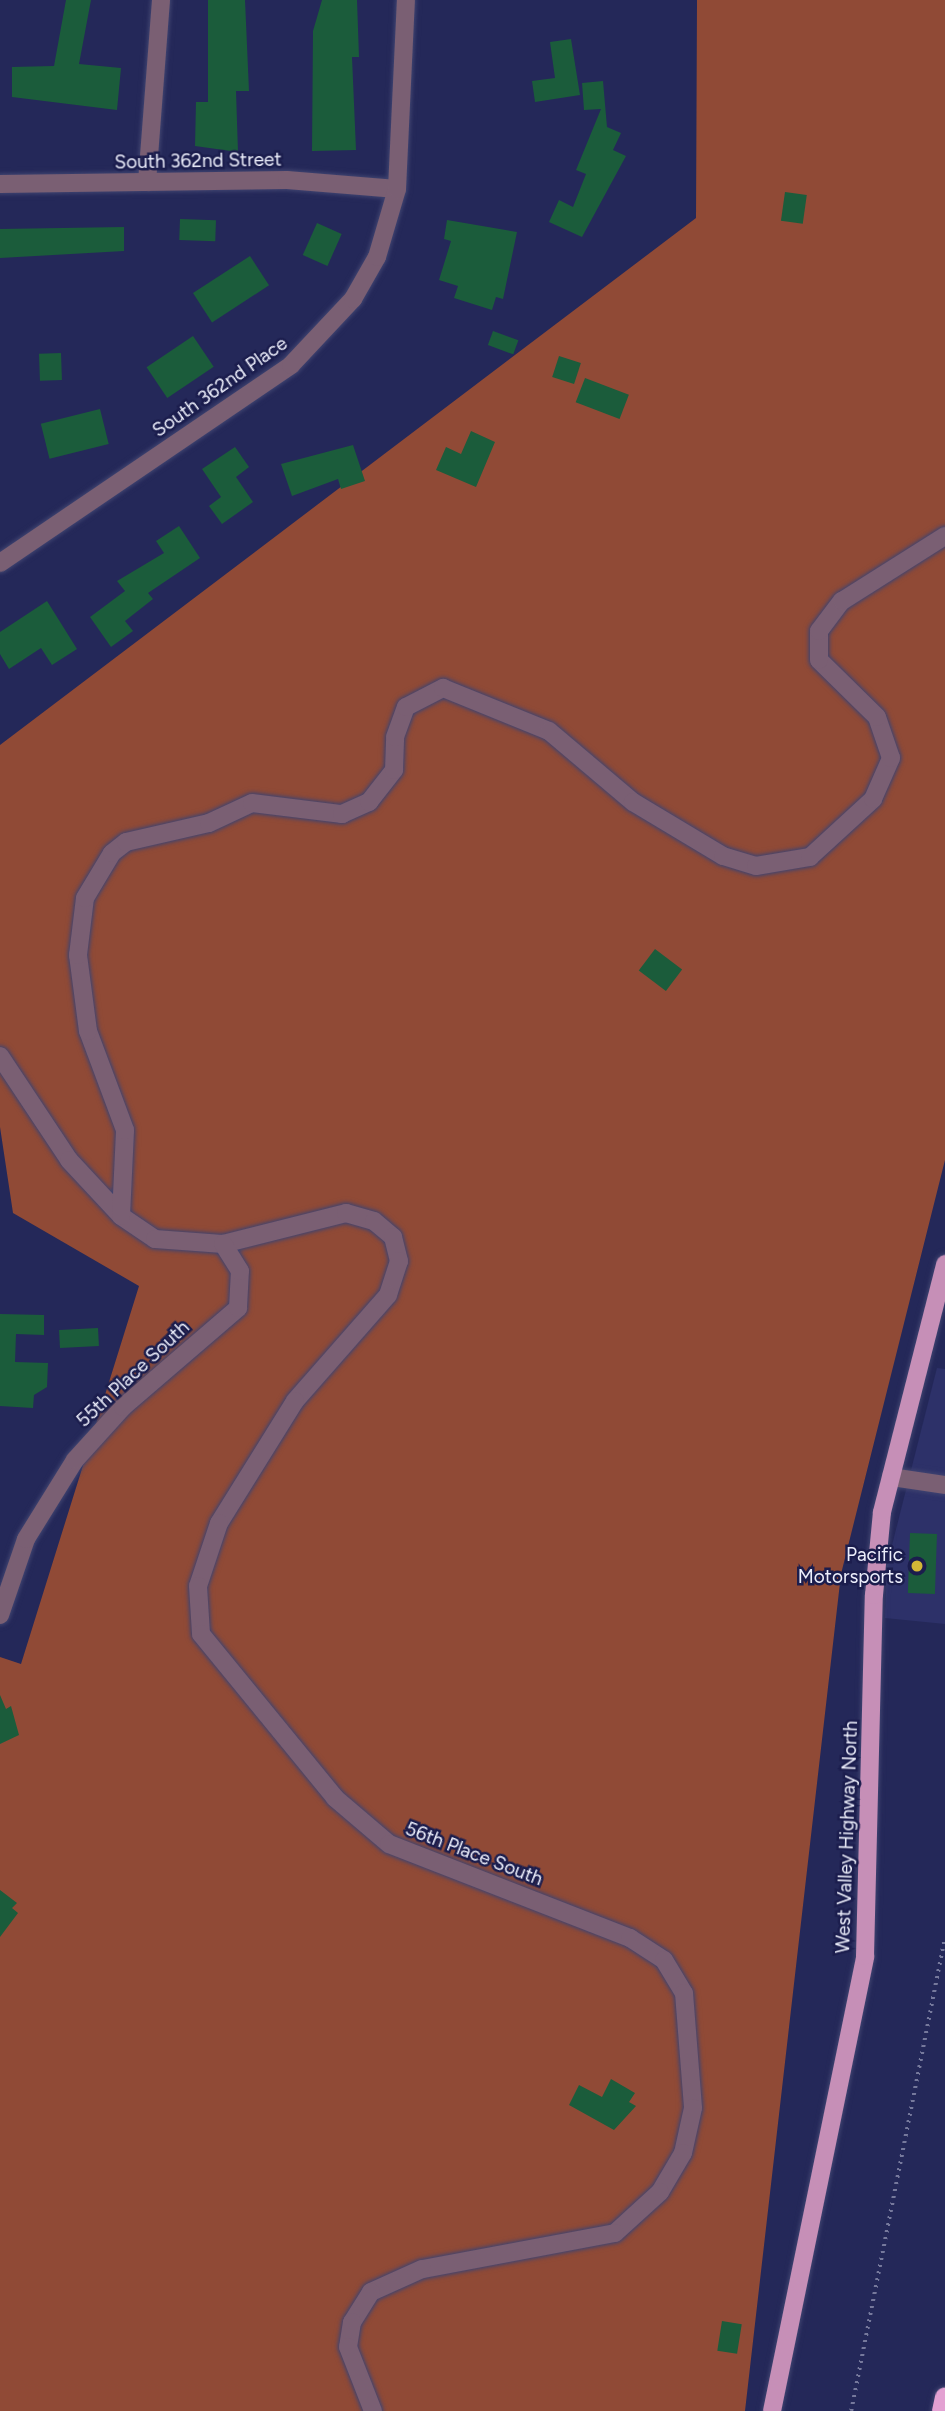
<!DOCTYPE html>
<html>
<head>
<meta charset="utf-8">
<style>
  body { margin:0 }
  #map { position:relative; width:945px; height:2411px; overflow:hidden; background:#242859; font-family:Figtree,sans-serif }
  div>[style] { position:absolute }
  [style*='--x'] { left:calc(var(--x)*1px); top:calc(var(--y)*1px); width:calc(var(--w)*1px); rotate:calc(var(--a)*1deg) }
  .built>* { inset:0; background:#2d3169 }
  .forest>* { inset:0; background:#904a36 }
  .building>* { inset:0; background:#1b5c3b; transform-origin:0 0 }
  .path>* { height:3.5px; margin-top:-1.75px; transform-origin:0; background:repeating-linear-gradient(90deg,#76799c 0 2px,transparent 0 7px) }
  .roads { filter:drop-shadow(0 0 2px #404470) drop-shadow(0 0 2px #404470) }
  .minor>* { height:18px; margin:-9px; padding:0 9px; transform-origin:9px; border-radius:9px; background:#7a5f73 }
  .major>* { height:18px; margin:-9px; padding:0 9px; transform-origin:9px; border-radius:9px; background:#c68fb7 }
  .highway>* { height:21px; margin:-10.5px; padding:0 10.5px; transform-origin:10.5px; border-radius:10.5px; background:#e3a1d2 }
  .dots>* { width:19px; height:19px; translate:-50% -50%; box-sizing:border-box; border:4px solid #1b1d4d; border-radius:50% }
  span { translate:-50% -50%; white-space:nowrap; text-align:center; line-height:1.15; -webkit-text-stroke:5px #1b1d4d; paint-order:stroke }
  .street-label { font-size:19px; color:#eceefb }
  .poi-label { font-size:19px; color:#eceefb }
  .right { translate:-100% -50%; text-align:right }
</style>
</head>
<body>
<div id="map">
  <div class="built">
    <i style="clip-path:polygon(937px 1368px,945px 1369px,945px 1624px,885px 1618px,887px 1565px)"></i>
  </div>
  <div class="forest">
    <i style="clip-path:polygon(697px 0,945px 0,945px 1160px,841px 1574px,745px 2411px,0 2411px,0 1657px,21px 1664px,139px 1286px,13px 1213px,0 1127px,0 745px,696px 218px)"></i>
  </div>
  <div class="building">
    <i style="clip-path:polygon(66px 0,91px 0,79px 64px,121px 68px,117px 110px,12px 97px,12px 67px,54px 66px)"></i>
    <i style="clip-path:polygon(208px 0,245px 0,249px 91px,236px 91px,238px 152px,195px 146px,196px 102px,208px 102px)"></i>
    <i style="clip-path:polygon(322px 0,357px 0,359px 57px,352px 57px,356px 150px,312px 151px,313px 31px)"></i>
    <i style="clip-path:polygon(571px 39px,580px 95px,535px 102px,532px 81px,555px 78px,550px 42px)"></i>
    <i style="clip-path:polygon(603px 81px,607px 127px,621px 133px,613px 150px,626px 156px,582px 237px,549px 222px,559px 200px,573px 207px,586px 174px,576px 170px,601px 109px,584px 110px,582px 83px)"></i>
    <i style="left:785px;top:192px;width:22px;height:29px;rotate:8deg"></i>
    <i style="left:180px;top:219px;width:36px;height:21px;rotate:2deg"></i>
    <i style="clip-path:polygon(447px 220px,517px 232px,503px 299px,496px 297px,492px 310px,454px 298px,458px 286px,439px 280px,451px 241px,444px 239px)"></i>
    <i style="left:317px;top:223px;width:27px;height:35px;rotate:24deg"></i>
    <i style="clip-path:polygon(124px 227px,124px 251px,0 258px,0 229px)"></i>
    <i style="left:250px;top:256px;width:35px;height:68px;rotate:57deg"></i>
    <i style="left:493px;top:331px;width:27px;height:15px;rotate:20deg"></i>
    <i style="left:193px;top:336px;width:37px;height:56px;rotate:56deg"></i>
    <i style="left:61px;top:353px;width:27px;height:22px;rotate:88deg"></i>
    <i style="left:559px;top:356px;width:23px;height:22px;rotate:18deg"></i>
    <i style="left:585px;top:378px;width:47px;height:26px;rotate:21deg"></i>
    <i style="left:100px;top:409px;width:36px;height:61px;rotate:76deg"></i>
    <i style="clip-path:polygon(471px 431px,495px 442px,476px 487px,436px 470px,446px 447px,461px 454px)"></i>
    <i style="clip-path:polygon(353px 445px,365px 481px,341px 489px,338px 479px,292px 496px,281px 464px)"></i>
    <i style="clip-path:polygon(235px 447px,249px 467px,236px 477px,253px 502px,222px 524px,209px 506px,221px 497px,202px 469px)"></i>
    <i style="clip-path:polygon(179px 526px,200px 558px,148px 593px,153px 599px,125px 621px,133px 631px,111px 647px,90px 617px,125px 591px,117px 581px,164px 553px,156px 541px)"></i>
    <i style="clip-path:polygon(47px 601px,77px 649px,52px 665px,41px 648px,9px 669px,0 654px,0 632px)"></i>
    <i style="left:655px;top:949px;width:34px;height:27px;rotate:37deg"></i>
    <i style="clip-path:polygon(0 1314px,44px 1315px,44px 1335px,16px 1334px,15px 1362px,48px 1363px,47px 1387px,34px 1395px,33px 1408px,0 1406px)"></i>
    <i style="left:98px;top:1328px;width:18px;height:39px;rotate:87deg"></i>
    <i style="left:910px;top:1533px;width:27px;height:60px;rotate:2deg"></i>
    <i style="clip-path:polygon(0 1695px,6px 1709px,11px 1706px,19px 1735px,0 1744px)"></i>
    <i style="clip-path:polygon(0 1890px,17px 1903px,12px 1908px,18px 1913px,0 1937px)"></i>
    <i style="clip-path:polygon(611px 2079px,635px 2093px,629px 2102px,636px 2106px,614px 2130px,569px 2105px,579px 2085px,602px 2097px)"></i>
    <i style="left:722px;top:2321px;width:20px;height:30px;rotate:9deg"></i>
  </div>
  <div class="path">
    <i style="--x:851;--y:2411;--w:482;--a:-78.8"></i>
  </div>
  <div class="roads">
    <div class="minor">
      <i style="--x:147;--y:182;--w:183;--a:-85.6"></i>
      <i style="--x:0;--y:184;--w:287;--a:-0.8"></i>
      <i style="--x:287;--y:180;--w:110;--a:4.7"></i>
      <i style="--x:0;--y:563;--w:352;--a:-34.2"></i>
      <i style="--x:291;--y:365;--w:91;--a:-46.8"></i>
      <i style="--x:353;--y:299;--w:48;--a:-60.3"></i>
      <i style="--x:377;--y:257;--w:71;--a:-73.6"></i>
      <i style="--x:397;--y:189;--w:189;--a:-87.3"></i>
      <i style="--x:0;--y:1056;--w:125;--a:56.4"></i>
      <i style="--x:69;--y:1160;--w:76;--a:47.1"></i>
      <i style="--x:121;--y:1216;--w:41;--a:34.1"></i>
      <i style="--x:155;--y:1239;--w:68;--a:4.2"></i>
      <i style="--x:223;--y:1244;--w:127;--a:-14.1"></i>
      <i style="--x:346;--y:1213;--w:29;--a:16"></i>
      <i style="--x:374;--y:1221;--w:25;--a:40"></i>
      <i style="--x:393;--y:1237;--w:25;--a:76"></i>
      <i style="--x:399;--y:1261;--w:36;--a:108"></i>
      <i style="--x:388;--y:1295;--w:141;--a:131.3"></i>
      <i style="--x:295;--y:1401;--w:144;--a:121.9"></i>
      <i style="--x:219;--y:1523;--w:66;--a:108.4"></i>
      <i style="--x:198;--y:1586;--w:48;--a:86.4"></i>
      <i style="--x:201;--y:1634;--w:212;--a:50.7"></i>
      <i style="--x:335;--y:1798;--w:71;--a:40.4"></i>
      <i style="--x:389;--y:1844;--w:259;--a:21.3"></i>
      <i style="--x:630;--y:1938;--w:40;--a:32.9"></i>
      <i style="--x:664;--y:1960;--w:39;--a:59"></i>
      <i style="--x:684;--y:1993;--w:115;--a:85.5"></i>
      <i style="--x:693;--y:2108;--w:46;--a:102.5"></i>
      <i style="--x:683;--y:2153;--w:45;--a:120.5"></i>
      <i style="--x:660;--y:2192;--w:61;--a:137.7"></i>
      <i style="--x:615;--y:2233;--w:196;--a:169.4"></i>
      <i style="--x:422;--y:2269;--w:56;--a:155.7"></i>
      <i style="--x:371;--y:2292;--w:36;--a:122"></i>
      <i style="--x:352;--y:2322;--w:25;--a:99"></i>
      <i style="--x:348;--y:2347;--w:69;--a:68.7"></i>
      <i style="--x:121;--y:1216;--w:86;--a:-87.3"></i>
      <i style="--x:125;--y:1130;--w:106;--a:-110.5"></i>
      <i style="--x:88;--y:1031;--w:77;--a:-97.5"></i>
      <i style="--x:78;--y:955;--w:57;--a:-83"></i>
      <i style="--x:85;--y:898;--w:52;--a:-59"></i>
      <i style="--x:112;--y:853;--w:18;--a:-38"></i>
      <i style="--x:126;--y:842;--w:85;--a:-12.9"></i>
      <i style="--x:209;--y:823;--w:47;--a:-24.9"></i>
      <i style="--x:252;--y:803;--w:91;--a:7"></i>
      <i style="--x:342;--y:814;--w:30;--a:-24"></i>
      <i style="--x:369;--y:802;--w:41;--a:-52"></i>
      <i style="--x:394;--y:770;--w:33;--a:-88"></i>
      <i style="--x:395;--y:737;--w:32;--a:-70"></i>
      <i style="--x:406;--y:707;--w:42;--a:-27.2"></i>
      <i style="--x:443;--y:688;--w:114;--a:22.1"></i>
      <i style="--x:549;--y:731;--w:110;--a:40.2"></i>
      <i style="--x:633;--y:802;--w:105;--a:31"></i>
      <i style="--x:723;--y:856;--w:34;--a:17"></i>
      <i style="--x:756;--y:866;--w:55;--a:-9.5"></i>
      <i style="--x:810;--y:857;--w:86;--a:-42.6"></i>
      <i style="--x:873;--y:799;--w:45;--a:-66.3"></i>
      <i style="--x:891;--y:758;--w:43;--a:-108.9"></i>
      <i style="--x:877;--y:717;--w:81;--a:-135.5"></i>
      <i style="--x:819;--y:660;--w:29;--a:-90"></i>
      <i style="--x:819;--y:631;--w:38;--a:-53"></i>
      <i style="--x:842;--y:601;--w:122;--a:-32.3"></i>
      <i style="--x:891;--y:1477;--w:55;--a:8.4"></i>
      <i style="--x:0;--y:1615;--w:80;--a:-71.1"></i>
      <i style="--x:26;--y:1539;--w:93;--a:-58.2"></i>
      <i style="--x:75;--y:1460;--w:72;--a:-47.8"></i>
      <i style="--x:123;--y:1407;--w:152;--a:-40.7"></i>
      <i style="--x:238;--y:1308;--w:37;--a:-87"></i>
      <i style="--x:240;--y:1271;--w:32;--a:-122"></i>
    </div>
    <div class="major">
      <i style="--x:772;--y:2411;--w:464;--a:-78.4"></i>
      <i style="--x:865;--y:1956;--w:361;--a:-88.6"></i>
      <i style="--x:874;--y:1595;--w:83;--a:-84.5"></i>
      <i style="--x:882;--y:1512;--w:256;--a:-75.7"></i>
    </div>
    <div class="highway">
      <i style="--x:942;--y:2411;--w:14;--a:-78"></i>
    </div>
  </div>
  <div class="dots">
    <i style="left:917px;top:1566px;background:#d2b736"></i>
  </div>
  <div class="street-label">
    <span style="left:198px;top:161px;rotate:-1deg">South 362nd Street</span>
    <span style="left:220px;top:387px;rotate:-35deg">South 362nd Place</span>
    <span style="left:133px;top:1374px;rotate:-43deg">55th Place South</span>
    <span style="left:847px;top:1837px;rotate:-88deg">West Valley Highway North</span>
    <span style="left:474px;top:1854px;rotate:21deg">56th Place South</span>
  </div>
  <div class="poi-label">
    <span class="right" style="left:903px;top:1566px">Pacific<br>Motorsports</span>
  </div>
</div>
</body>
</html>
